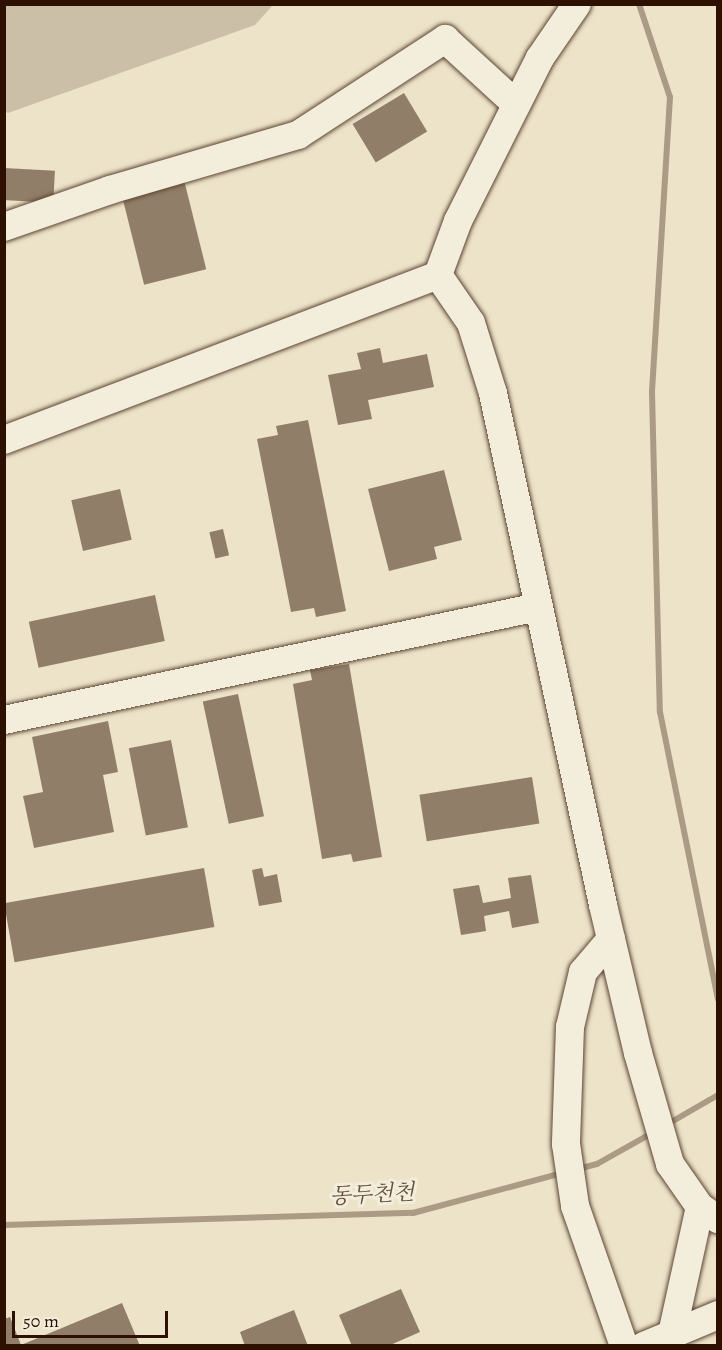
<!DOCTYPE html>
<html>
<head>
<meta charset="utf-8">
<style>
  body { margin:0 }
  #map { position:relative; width:722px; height:1350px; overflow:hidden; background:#ece3c9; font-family:Alegreya,"Noto Serif KR",serif }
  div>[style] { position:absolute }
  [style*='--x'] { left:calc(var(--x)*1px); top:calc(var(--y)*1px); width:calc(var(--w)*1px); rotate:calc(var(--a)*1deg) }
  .green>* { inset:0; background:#ccbfa7 }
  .stream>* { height:6px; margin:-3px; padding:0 3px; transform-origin:3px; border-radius:3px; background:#ab9b85 }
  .building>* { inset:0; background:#917e69; transform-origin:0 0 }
  .roads { filter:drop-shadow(0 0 2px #5e4532) drop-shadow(0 0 2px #5e4532) }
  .minor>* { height:28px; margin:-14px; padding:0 14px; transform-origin:14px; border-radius:14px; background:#f3eddc }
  span { translate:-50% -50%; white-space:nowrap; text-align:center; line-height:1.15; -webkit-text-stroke:6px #f3eddc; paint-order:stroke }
  .water-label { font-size:22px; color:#664f3c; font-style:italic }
  .frame { position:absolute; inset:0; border:6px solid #2e1000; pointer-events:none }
  .scale { position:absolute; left:12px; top:1311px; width:156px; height:27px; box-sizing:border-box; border:3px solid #2e1000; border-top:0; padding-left:8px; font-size:18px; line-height:21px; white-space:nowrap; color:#2e1000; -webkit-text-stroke:4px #f3eddc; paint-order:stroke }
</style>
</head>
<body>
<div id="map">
  <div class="green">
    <i style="clip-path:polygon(5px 4px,273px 4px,273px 5px,255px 25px,8px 113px,4px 111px)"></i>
  </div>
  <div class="stream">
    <i style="--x:639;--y:4;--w:98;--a:71.6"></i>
    <i style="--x:670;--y:97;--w:296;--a:93.5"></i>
    <i style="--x:652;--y:392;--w:320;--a:88.6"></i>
    <i style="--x:660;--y:712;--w:293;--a:78.6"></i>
    <i style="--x:666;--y:1125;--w:60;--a:-30"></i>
    <i style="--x:578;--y:1169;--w:20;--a:-15"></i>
    <i style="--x:597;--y:1164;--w:63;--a:-29.4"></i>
    <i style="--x:4;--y:1225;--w:409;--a:-1.7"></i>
    <i style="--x:413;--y:1213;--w:154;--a:-15"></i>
  </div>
  <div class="building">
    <i style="left:404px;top:93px;width:45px;height:60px;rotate:59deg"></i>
    <i style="left:4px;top:168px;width:51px;height:32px;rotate:3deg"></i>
    <i style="left:183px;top:176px;width:96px;height:64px;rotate:76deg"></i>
    <i style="clip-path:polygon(380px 348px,383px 363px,427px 354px,434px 387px,368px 400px,372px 419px,338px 425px,328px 375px,361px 369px,357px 353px)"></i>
    <i style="clip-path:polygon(308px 420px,346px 611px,316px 617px,314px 608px,291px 612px,257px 439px,278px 435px,276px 426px)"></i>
    <i style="clip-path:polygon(444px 470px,462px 540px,434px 547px,437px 559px,389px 571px,368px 489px)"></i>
    <i style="left:120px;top:489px;width:52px;height:50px;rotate:77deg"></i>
    <i style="left:223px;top:529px;width:27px;height:14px;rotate:77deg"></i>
    <i style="left:155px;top:595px;width:47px;height:129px;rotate:78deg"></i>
    <i style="clip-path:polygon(349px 664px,382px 857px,353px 862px,351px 854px,322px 859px,293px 684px,312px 680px,310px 670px)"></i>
    <i style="left:238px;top:694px;width:125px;height:36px;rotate:78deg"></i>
    <i style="clip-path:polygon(108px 721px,118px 772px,103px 775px,114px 832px,34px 848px,23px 796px,43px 792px,32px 737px)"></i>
    <i style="left:171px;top:740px;width:89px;height:43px;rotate:79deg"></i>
    <i style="left:532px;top:777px;width:47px;height:114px;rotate:81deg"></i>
    <i style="left:204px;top:868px;width:60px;height:203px;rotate:80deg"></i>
    <i style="clip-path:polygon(262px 868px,264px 877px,277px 874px,282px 902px,259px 906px,252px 870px)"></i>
    <i style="clip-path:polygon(531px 875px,539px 923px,512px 928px,509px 911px,484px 916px,486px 931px,461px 935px,453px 889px,479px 885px,483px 903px,511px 898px,508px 878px)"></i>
    <i style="clip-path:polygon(401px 1289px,420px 1332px,388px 1346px,352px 1346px,339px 1315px)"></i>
    <i style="clip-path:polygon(122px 1303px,140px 1346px,4px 1346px,4px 1319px,10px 1317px,21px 1345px)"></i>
    <i style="clip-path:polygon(294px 1310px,308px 1346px,245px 1346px,240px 1332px)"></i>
  </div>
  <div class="roads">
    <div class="minor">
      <i style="--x:4;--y:227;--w:112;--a:-19.2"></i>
      <i style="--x:110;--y:190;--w:196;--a:-16.3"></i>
      <i style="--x:298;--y:135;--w:176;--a:-33.1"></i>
      <i style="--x:445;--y:39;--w:96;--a:42.5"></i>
      <i style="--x:438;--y:275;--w:58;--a:55.5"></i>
      <i style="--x:471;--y:323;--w:73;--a:72.6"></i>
      <i style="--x:493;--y:393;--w:524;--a:77.87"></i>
      <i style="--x:603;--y:905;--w:152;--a:76.7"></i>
      <i style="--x:638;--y:1053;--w:116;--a:73.9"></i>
      <i style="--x:670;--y:1164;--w:52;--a:55.1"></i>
      <i style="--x:700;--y:1207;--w:22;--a:34"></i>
      <i style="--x:4;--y:440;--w:464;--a:-20.8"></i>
      <i style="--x:438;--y:275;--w:58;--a:-69.7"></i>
      <i style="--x:458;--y:221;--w:182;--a:-63.3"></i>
      <i style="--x:540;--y:58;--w:65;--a:-55.6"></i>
      <i style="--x:4;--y:720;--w:546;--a:-11.95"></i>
      <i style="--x:611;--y:939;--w:43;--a:130.3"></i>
      <i style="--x:583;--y:972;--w:57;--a:103.3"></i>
      <i style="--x:570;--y:1027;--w:117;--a:92"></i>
      <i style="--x:566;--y:1144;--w:63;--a:81.7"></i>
      <i style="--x:575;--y:1206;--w:148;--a:70.7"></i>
      <i style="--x:672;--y:1334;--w:130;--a:-77.6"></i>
      <i style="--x:644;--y:1346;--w:80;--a:-22.7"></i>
    </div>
  </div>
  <div class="water-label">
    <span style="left:372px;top:1195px;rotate:-3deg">동두천천</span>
  </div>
  <div class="frame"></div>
  <div class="scale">50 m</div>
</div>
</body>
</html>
